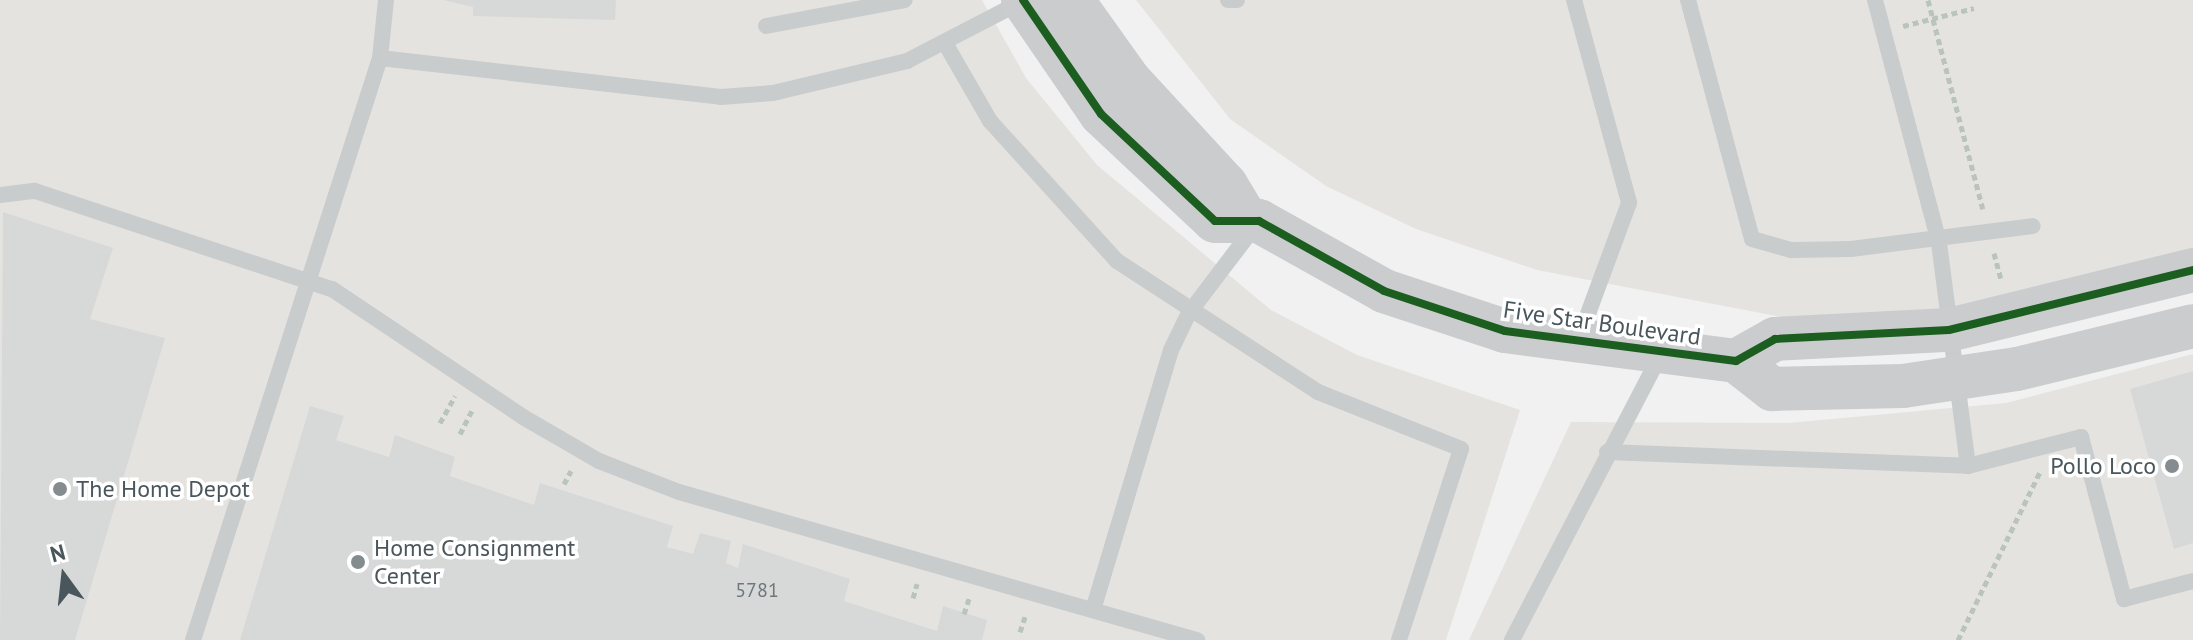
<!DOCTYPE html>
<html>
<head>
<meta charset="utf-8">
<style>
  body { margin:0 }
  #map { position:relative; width:2193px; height:640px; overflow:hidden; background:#f1f1f1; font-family:"PT Sans",sans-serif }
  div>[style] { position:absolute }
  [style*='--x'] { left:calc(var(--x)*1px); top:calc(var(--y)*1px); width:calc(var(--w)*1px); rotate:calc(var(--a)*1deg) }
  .commercial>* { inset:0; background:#e5e3df }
  .building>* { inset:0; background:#d7d9d9 }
  .path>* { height:5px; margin-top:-2.5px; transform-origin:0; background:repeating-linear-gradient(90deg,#b9c4bf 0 6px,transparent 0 10px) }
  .lane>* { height:16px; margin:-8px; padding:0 8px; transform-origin:8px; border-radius:8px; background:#c9cccd }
  .secondary>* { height:44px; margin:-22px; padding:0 22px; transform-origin:22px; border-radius:22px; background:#caccce }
  .cycleway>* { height:8px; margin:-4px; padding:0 4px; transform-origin:4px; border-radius:4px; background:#1b5e20 }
  .dots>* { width:22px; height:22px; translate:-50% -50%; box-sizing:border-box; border:4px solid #fff; border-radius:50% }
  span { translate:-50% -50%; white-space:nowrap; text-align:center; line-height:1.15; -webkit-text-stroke:7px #fff; paint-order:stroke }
  .number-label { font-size:20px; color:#6e787c }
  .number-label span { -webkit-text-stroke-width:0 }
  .street-label { font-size:24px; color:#49565c }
  .poi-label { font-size:24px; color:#49565c }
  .right { translate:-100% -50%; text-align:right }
  .left { translate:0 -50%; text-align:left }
  .north { position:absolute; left:24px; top:536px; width:80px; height:80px; -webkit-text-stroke:6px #fff; paint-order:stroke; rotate:345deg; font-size:22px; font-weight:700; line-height:32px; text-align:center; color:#49565c }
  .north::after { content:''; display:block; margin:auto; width:28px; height:36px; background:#49565c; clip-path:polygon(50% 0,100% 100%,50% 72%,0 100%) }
</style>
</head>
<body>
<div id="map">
  <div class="commercial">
    <i style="clip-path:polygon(0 0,982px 0,1026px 78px,1097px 165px,1271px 310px,1357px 355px,1520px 410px,1446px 640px,0 640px)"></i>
    <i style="clip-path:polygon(1136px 0,2193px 0,2193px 257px,1994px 309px,1834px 327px,1537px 270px,1416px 229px,1326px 186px,1230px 119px)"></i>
    <i style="clip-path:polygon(2193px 354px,2193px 640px,1469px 640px,1571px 422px,1788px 423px,2006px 403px)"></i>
  </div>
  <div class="building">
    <i style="clip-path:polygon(443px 0,616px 0,615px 20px,473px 16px,473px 7px)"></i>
    <i style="clip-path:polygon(3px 212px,113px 248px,90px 319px,165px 338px,75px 640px,0 640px)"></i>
    <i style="clip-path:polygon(2193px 371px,2193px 543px,2174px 549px,2130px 389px)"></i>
    <i style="clip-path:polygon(310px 406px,344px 416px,336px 440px,389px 457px,395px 435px,455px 457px,450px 476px,534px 505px,540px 483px,673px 526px,667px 547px,693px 554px,700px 533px,731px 541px,726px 563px,738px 568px,743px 544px,850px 579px,844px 601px,937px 631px,943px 606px,987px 620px,982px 640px,240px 640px)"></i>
  </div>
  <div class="path">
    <i style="--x:1928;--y:0;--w:216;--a:75.3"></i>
    <i style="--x:1903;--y:26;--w:73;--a:-14.2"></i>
    <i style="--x:1994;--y:253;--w:27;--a:75"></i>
    <i style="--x:440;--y:423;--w:31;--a:-61"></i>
    <i style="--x:460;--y:434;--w:27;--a:-63"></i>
    <i style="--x:564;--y:484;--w:15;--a:-62"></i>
    <i style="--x:913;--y:598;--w:15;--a:-74"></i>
    <i style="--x:964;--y:614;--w:19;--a:-72"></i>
    <i style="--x:1020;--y:632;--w:19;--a:-72"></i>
    <i style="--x:1958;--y:640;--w:187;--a:-64"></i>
  </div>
  <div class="lane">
    <i style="--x:1228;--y:0;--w:9;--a:0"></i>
    <i style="--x:1574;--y:0;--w:210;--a:74.8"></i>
    <i style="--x:1629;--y:203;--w:144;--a:110.3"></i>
    <i style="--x:1688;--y:0;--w:247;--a:75"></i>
    <i style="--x:1752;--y:239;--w:41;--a:15.8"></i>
    <i style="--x:1791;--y:250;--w:60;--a:-1"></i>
    <i style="--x:1851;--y:249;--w:183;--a:-7.2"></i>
    <i style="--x:1875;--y:0;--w:251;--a:75.2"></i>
    <i style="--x:1939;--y:243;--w:225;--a:82.6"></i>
    <i style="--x:766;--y:26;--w:141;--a:-10.6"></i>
    <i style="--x:945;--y:43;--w:90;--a:60"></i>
    <i style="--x:990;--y:121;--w:189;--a:47.8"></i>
    <i style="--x:1117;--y:261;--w:240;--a:33.1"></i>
    <i style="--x:1318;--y:392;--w:154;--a:21.7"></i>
    <i style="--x:1461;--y:449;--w:201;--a:108"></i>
    <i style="--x:380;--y:58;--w:343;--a:6.5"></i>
    <i style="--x:721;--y:97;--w:52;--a:-4.4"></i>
    <i style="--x:773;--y:93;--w:138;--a:-13.4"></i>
    <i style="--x:907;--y:61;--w:128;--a:-27.4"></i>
    <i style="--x:0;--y:195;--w:35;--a:-7"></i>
    <i style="--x:35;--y:191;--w:313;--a:18.3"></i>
    <i style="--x:332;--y:289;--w:230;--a:33.8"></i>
    <i style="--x:523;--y:417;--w:88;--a:30.1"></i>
    <i style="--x:599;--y:461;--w:86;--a:21.2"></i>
    <i style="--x:679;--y:492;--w:539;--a:15.95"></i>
    <i style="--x:1607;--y:452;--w:361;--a:2.2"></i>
    <i style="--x:1968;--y:466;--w:117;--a:-14.4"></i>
    <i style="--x:2081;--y:437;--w:168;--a:75.1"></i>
    <i style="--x:2124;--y:599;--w:71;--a:-14.6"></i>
    <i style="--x:1093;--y:610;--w:271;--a:-73.3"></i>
    <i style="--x:1171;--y:350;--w:41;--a:-64.1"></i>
    <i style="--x:1189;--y:313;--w:109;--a:-52.8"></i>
    <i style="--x:193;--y:640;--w:611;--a:-72.19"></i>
    <i style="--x:380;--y:58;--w:58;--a:-84.1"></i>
    <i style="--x:1512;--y:640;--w:320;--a:-62.5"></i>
  </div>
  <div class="secondary">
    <i style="--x:1023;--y:0;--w:138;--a:55.6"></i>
    <i style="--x:1101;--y:114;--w:156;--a:43.2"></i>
    <i style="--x:1215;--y:221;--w:44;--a:0"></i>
    <i style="--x:1259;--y:221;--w:143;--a:29.2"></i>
    <i style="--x:1384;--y:291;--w:127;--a:18.3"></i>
    <i style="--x:1505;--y:331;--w:233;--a:7.4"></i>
    <i style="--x:1736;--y:361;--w:45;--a:-29.4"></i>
    <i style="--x:1775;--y:339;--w:174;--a:-3"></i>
    <i style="--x:1949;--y:330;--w:251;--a:-13.8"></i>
    <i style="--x:1072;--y:0;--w:98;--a:54.5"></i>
    <i style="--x:1129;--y:80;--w:143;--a:47.3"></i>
    <i style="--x:1226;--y:185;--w:41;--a:59"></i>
    <i style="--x:1736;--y:361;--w:46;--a:37.9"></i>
    <i style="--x:1772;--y:389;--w:131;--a:-1.3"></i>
    <i style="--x:1903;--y:386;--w:115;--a:-8.5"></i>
    <i style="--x:2017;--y:369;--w:181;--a:-13.7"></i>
  </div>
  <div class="cycleway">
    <i style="--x:1023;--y:0;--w:138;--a:55.6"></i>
    <i style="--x:1101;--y:114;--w:156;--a:43.2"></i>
    <i style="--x:1215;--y:221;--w:44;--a:0"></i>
    <i style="--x:1259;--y:221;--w:143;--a:29.2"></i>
    <i style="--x:1384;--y:291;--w:127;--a:18.3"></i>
    <i style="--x:1505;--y:331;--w:233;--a:7.4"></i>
    <i style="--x:1736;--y:361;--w:45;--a:-29.4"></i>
    <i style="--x:1775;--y:339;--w:174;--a:-3"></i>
    <i style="--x:1949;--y:330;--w:251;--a:-13.8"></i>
  </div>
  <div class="dots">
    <i style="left:2172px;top:466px;background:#848c90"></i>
    <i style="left:60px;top:489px;background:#848c90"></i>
    <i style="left:358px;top:562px;background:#848c90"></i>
  </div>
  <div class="number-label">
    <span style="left:757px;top:590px">5781</span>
  </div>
  <div class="street-label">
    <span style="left:1602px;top:323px;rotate:8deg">Five Star Boulevard</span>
  </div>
  <div class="poi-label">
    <span class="right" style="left:2156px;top:466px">Pollo Loco</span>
    <span class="left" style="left:76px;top:489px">The Home Depot</span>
    <span class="left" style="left:374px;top:562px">Home Consignment<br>Center</span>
  </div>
  <div class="north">N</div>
</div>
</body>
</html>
